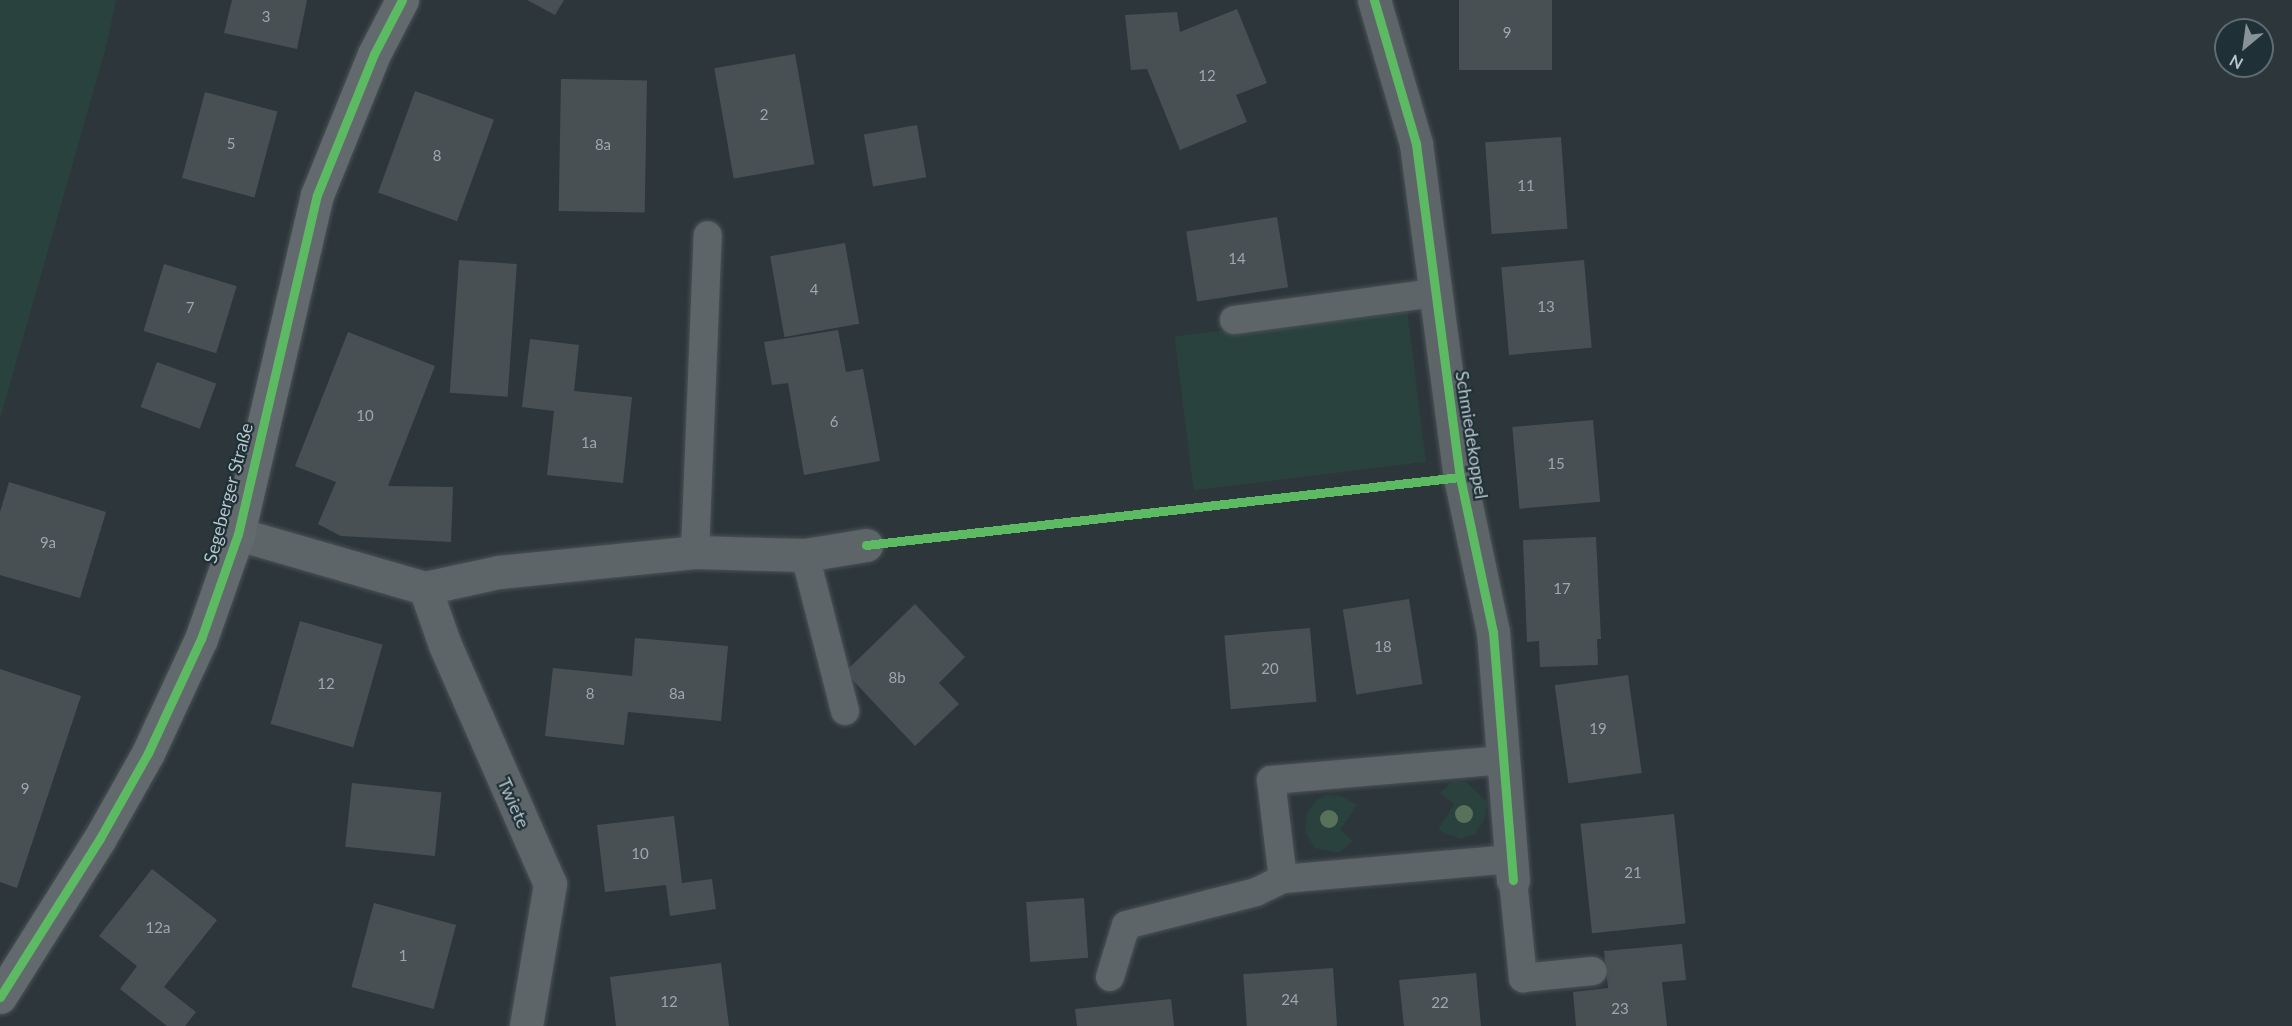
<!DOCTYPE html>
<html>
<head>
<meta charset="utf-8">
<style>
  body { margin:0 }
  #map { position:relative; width:2292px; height:1026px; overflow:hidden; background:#2d373b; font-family:Lato,sans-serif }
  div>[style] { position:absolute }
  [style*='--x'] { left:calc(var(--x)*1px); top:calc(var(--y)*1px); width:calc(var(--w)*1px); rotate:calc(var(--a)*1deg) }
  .green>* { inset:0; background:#2a423e; transform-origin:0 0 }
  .building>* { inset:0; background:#485054; transform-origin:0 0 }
  .roads { filter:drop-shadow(0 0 2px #4b5255) drop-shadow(0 0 2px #4b5255) }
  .lane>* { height:28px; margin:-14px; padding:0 14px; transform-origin:14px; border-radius:14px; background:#5d6569 }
  .street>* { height:33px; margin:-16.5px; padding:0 16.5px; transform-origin:16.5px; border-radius:16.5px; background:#5d6569 }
  .secondary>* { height:33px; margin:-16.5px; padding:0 16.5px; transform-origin:16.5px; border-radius:16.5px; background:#626a6d }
  .cycleway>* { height:9px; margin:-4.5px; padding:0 4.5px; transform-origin:4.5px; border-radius:4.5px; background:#5cba63 }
  .trees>* { width:18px; height:18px; margin:-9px; border-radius:50%; background:#57715b }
  span { translate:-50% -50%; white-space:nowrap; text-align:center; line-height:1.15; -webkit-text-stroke:4.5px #1f3036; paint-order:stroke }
  .number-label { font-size:15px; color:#9ca8ad }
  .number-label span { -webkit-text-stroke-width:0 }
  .street-label { font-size:18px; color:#b8c5cb }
  .north { position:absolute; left:2214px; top:18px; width:60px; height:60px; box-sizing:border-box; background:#1f3036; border:2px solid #5c6c72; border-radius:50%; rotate:209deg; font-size:16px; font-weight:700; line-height:24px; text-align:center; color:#b8c5cb }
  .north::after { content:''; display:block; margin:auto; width:21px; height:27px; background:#879399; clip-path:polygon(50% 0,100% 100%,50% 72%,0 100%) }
</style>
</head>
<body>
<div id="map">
  <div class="green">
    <i style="clip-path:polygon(0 0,116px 0,107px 43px,0 419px)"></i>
    <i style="left:1407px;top:308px;width:155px;height:234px;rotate:83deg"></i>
    <i style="clip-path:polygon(1452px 782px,1466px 782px,1487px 802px,1485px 818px,1475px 834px,1461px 839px,1438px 830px,1454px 804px,1440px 793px)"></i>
    <i style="clip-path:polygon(1326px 795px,1341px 796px,1357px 805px,1340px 830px,1353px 841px,1339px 853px,1315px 848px,1305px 832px,1307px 814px,1316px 800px)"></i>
  </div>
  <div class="building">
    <i style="clip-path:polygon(232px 0,307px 0,297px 49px,224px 33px)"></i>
    <i style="clip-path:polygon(527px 0,564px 0,555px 15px)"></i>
    <i style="left:1459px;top:0;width:93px;height:70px"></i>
    <i style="clip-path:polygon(1237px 9px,1267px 83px,1236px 95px,1247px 122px,1180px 150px,1147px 69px,1131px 70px,1125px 15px,1177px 12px,1180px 32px)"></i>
    <i style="left:795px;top:54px;width:112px;height:82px;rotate:80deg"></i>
    <i style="left:561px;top:79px;width:86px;height:132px;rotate:1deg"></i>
    <i style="left:415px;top:91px;width:84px;height:108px;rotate:20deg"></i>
    <i style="left:205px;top:92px;width:75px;height:89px;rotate:15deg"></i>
    <i style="left:917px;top:125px;width:53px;height:54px;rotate:80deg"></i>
    <i style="left:1561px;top:137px;width:92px;height:76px;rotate:86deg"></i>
    <i style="left:1277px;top:217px;width:71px;height:92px;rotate:81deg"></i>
    <i style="left:845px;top:243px;width:82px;height:76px;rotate:80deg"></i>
    <i style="left:459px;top:260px;width:58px;height:133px;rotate:4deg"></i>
    <i style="left:1584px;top:260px;width:88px;height:83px;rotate:85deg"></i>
    <i style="left:164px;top:264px;width:76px;height:70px;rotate:17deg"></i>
    <i style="clip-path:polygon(838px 330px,846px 372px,863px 369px,880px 461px,804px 475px,788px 383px,772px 385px,764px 342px)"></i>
    <i style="clip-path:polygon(348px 332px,435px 366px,388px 486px,453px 487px,451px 542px,341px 536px,318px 524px,336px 482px,295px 466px)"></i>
    <i style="clip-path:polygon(530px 339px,579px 345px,574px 391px,632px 397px,623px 483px,547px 475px,554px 411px,522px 407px)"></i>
    <i style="left:157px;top:362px;width:63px;height:48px;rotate:20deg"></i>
    <i style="left:1593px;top:420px;width:82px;height:81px;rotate:85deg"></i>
    <i style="clip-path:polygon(9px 482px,106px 512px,80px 598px,0 575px,0 512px)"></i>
    <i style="clip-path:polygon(1596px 537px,1601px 639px,1597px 639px,1598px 665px,1540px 667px,1539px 641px,1527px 642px,1523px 540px)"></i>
    <i style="left:1409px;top:599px;width:86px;height:67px;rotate:81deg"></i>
    <i style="clip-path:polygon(915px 604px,965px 657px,939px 683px,959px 704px,915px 746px,845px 672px)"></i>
    <i style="left:300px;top:621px;width:86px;height:107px;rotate:16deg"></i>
    <i style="left:1310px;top:628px;width:74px;height:86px;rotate:85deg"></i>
    <i style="clip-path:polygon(635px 638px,728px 646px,721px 721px,628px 712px,624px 745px,545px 736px,553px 668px,632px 676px)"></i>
    <i style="clip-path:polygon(0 669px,81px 696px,17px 888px,0 882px)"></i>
    <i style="left:1628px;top:675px;width:99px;height:74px;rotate:82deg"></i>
    <i style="left:352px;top:783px;width:90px;height:64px;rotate:6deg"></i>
    <i style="left:1674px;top:814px;width:110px;height:94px;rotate:84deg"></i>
    <i style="clip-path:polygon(674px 816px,682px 883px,712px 879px,716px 909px,670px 916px,666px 885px,605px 892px,597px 825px)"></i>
    <i style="clip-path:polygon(152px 869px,217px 920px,164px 987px,196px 1012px,185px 1026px,167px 1026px,120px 989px,137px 966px,99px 936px)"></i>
    <i style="left:1084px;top:898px;width:60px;height:58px;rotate:86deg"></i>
    <i style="left:374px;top:903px;width:85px;height:87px;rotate:15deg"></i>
    <i style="clip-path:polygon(1682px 944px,1686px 980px,1662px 982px,1667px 1026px,1576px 1026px,1573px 992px,1608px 988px,1604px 951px)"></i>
    <i style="clip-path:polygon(721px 963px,729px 1026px,616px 1026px,610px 977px)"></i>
    <i style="left:1333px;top:968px;width:58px;height:90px;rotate:86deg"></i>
    <i style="clip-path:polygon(1476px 973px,1481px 1026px,1404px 1026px,1399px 980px)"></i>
    <i style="clip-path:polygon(1171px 999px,1174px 1026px,1077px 1026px,1075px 1009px)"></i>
  </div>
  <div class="roads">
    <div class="lane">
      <i style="--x:1234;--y:320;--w:202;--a:-7.7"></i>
      <i style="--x:695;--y:552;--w:317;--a:-87.7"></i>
      <i style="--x:805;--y:555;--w:161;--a:75.6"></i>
      <i style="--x:1504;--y:760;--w:234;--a:175.1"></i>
      <i style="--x:1271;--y:780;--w:100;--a:83.1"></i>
      <i style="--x:1283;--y:879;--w:229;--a:-5"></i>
      <i style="--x:1513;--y:880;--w:99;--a:84.2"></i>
      <i style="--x:1523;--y:978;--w:70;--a:-5.7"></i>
      <i style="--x:1110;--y:977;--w:54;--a:-72.9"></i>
      <i style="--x:1126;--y:925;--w:134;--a:-14.2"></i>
      <i style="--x:1256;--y:892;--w:30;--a:-26"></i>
    </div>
    <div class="street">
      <i style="--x:1374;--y:0;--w:150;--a:73.7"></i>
      <i style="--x:1416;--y:144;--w:336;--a:82.5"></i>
      <i style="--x:1460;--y:477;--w:158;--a:78"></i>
      <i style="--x:1493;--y:632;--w:249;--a:85.4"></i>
      <i style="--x:238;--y:534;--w:195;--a:16.1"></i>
      <i style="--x:425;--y:588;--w:76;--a:-12.2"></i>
      <i style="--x:499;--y:572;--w:197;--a:-5.8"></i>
      <i style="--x:695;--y:552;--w:110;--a:1.6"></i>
      <i style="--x:805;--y:555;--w:62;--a:-9.3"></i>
      <i style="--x:425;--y:588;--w:60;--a:70.7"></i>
      <i style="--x:445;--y:645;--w:261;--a:66.3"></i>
      <i style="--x:550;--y:884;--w:144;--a:99.6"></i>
    </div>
    <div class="secondary">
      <i style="--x:0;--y:997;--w:186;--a:-57.8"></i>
      <i style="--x:99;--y:840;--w:100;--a:-60.6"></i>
      <i style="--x:148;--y:753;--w:126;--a:-65.1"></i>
      <i style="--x:201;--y:639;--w:111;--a:-70.6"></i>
      <i style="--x:238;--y:534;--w:348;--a:-76.9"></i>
      <i style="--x:317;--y:195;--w:152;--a:-68"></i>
      <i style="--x:374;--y:54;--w:61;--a:-62.6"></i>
    </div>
  </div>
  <div class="cycleway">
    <i style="--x:1374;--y:0;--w:150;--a:73.7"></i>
    <i style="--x:1416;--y:144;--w:336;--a:82.5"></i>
    <i style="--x:1460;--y:477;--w:158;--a:78"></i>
    <i style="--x:1493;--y:632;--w:249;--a:85.4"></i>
    <i style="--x:866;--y:545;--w:598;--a:-6.53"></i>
    <i style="--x:0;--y:997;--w:186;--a:-57.8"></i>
    <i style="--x:99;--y:840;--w:100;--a:-60.6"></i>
    <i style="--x:148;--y:753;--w:126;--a:-65.1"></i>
    <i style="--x:201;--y:639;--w:111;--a:-70.6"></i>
    <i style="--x:238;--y:534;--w:348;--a:-76.9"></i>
    <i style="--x:317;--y:195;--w:152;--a:-68"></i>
    <i style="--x:374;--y:54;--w:61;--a:-62.6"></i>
  </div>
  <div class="trees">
    <i style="left:1464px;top:814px"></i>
    <i style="left:1329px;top:819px"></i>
  </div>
  <div class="number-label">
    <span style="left:266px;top:17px">3</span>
    <span style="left:1507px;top:33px">9</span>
    <span style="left:1207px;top:76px">12</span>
    <span style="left:764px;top:115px">2</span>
    <span style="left:231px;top:144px">5</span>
    <span style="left:603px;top:145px">8a</span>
    <span style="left:437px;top:156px">8</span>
    <span style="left:1526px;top:186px">11</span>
    <span style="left:1237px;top:259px">14</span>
    <span style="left:814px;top:290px">4</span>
    <span style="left:1546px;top:307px">13</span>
    <span style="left:190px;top:308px">7</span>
    <span style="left:365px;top:416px">10</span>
    <span style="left:834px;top:422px">6</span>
    <span style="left:589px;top:443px">1a</span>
    <span style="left:1556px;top:464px">15</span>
    <span style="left:48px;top:543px">9a</span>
    <span style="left:1562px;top:589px">17</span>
    <span style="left:1383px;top:647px">18</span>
    <span style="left:1270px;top:669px">20</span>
    <span style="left:897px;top:678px">8b</span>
    <span style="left:326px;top:684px">12</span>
    <span style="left:590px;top:694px">8</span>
    <span style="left:677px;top:694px">8a</span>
    <span style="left:1598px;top:729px">19</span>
    <span style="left:25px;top:789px">9</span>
    <span style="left:640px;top:854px">10</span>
    <span style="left:1633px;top:873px">21</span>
    <span style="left:158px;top:928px">12a</span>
    <span style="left:403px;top:956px">1</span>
    <span style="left:1290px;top:1000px">24</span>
    <span style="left:669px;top:1002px">12</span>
    <span style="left:1440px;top:1003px">22</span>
    <span style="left:1620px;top:1009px">23</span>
  </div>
  <div class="street-label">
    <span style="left:1472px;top:435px;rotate:81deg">Schmiedekoppel</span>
    <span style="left:228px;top:493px;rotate:-75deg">Segeberger Straße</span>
    <span style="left:514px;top:803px;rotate:66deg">Twiete</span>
  </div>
  <div class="north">N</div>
</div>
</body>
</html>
